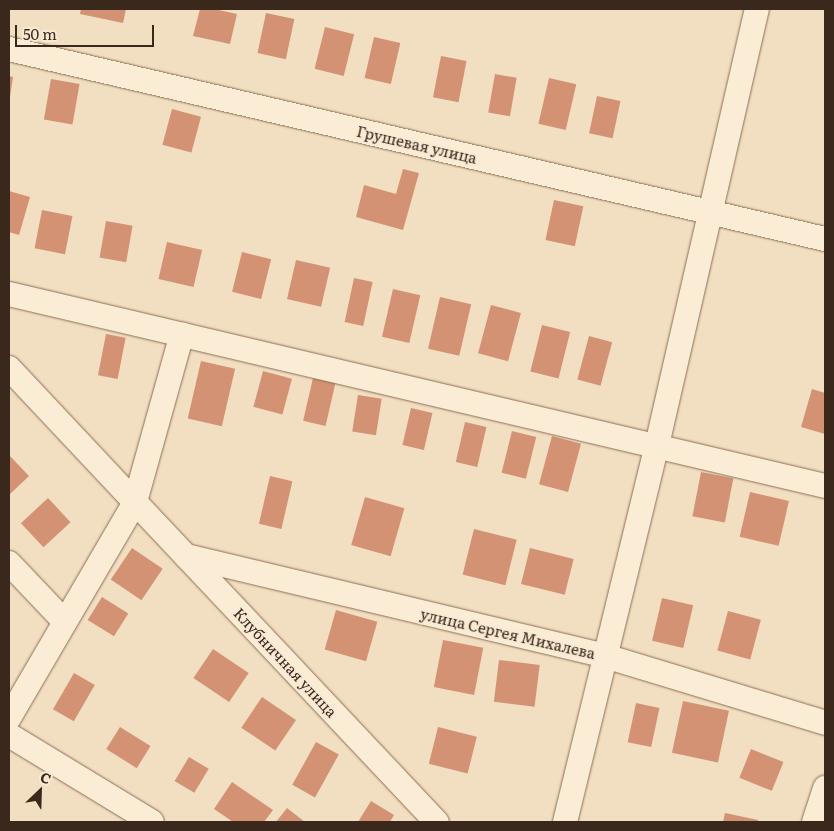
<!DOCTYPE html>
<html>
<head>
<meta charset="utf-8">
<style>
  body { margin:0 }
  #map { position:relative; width:834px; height:831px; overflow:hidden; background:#f2dec1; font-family:Literata,serif }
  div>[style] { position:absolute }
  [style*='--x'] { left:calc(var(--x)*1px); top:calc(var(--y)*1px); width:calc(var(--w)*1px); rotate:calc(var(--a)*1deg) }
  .building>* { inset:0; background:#d39274; transform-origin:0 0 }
  .roads { filter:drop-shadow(0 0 1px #8d6e57) drop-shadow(0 0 1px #8d6e57) }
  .minor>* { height:24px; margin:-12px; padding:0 12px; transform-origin:12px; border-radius:12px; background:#fbecd5 }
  span { translate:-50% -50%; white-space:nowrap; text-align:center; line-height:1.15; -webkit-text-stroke:4px #f8e9d2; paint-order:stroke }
  .street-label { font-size:15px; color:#3b281d }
  .frame { position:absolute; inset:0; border:10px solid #3b281d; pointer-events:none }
  .north { position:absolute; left:15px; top:766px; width:50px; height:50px; -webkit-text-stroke:4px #f8e9d2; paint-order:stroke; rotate:24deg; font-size:14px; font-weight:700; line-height:20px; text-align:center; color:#3b281d }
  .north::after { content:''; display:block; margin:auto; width:18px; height:22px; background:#3b281d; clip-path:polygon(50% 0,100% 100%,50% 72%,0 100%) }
  .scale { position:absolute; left:15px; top:25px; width:139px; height:22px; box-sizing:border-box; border:2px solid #3b281d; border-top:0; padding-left:6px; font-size:15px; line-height:18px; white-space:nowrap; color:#3b281d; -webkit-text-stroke:4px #f8e9d2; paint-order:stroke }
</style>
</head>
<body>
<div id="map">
  <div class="building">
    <i style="clip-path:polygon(81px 9px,126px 9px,123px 23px,80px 14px)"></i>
    <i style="clip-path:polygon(200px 9px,214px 9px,237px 14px,230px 44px,193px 36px)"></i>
    <i style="left:266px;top:13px;width:29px;height:41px;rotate:12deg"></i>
    <i style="left:325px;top:27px;width:30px;height:43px;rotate:14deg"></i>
    <i style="left:374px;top:37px;width:27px;height:42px;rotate:13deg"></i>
    <i style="left:441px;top:56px;width:26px;height:42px;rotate:11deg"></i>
    <i style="left:495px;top:74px;width:22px;height:39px;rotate:10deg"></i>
    <i style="clip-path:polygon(9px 76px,13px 77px,10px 97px,9px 97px)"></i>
    <i style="left:549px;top:78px;width:28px;height:47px;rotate:13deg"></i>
    <i style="left:51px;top:79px;width:29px;height:41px;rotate:10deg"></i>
    <i style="left:597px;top:96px;width:24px;height:38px;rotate:12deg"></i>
    <i style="left:172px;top:109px;width:30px;height:37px;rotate:15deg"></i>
    <i style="clip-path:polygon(403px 169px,419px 173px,403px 230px,356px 217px,364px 185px,396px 194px)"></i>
    <i style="clip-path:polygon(9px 191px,30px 197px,19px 235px,9px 232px)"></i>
    <i style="left:554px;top:200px;width:30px;height:41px;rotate:12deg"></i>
    <i style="left:42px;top:210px;width:31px;height:39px;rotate:11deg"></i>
    <i style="left:106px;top:221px;width:27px;height:37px;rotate:10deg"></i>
    <i style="left:167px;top:242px;width:36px;height:38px;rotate:13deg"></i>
    <i style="left:242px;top:252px;width:30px;height:41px;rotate:14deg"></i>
    <i style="left:296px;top:260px;width:35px;height:40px;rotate:13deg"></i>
    <i style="left:354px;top:278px;width:19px;height:45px;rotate:12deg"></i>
    <i style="left:393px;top:289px;width:28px;height:49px;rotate:13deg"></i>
    <i style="left:440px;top:297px;width:32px;height:53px;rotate:13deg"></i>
    <i style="left:491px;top:305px;width:31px;height:50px;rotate:15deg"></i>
    <i style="left:542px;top:325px;width:29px;height:48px;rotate:14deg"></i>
    <i style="left:106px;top:334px;width:20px;height:42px;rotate:11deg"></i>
    <i style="left:589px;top:336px;width:24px;height:45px;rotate:15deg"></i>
    <i style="left:201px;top:361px;width:35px;height:59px;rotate:13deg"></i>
    <i style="left:263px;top:371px;width:30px;height:37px;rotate:15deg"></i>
    <i style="left:313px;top:378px;width:23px;height:44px;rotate:13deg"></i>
    <i style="clip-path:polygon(812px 389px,825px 393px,825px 434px,801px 427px)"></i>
    <i style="left:358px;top:395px;width:24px;height:37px;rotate:9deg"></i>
    <i style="left:411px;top:408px;width:22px;height:38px;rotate:13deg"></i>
    <i style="left:465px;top:422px;width:22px;height:41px;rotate:13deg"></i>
    <i style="left:512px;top:431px;width:25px;height:43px;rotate:14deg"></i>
    <i style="left:552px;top:436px;width:30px;height:50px;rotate:15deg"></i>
    <i style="clip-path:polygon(9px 455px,29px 476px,9px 495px)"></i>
    <i style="left:701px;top:472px;width:33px;height:45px;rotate:11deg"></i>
    <i style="left:270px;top:476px;width:23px;height:49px;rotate:13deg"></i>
    <i style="left:750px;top:492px;width:40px;height:46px;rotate:13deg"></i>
    <i style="left:365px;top:497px;width:41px;height:50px;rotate:16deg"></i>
    <i style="left:48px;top:498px;width:33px;height:37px;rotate:47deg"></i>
    <i style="left:474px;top:529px;width:44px;height:47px;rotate:14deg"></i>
    <i style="left:132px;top:548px;width:37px;height:38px;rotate:34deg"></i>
    <i style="left:530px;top:548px;width:45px;height:37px;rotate:14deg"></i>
    <i style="left:102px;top:597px;width:31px;height:27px;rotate:32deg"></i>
    <i style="left:662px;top:598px;width:32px;height:44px;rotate:13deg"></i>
    <i style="left:336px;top:610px;width:43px;height:41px;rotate:16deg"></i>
    <i style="left:728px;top:611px;width:34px;height:41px;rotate:15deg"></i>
    <i style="left:443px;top:640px;width:41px;height:48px;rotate:11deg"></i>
    <i style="left:213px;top:649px;width:43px;height:35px;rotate:34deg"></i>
    <i style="left:499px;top:660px;width:41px;height:42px;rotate:7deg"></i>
    <i style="left:74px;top:673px;width:24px;height:42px;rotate:30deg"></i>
    <i style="left:262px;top:697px;width:41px;height:37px;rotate:34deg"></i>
    <i style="left:683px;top:701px;width:47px;height:53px;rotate:12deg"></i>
    <i style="left:636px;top:703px;width:24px;height:40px;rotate:12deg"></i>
    <i style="left:120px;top:727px;width:36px;height:26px;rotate:32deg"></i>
    <i style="left:438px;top:727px;width:40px;height:38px;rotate:14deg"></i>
    <i style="left:316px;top:742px;width:26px;height:49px;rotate:29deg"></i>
    <i style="left:751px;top:749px;width:35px;height:31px;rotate:22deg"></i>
    <i style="left:189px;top:757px;width:23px;height:28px;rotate:31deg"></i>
    <i style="clip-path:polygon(232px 782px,273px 810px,264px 822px,233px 822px,214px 809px)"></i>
    <i style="clip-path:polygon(371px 801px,394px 815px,390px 822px,358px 822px)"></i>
    <i style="clip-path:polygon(287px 808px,305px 822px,276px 822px)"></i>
    <i style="clip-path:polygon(725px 813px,758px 820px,758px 822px,723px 822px)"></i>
  </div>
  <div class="roads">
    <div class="minor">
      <i style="--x:9;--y:49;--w:838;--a:13.11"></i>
      <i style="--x:9;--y:294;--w:838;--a:13.24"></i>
      <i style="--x:9;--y:368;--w:184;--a:46.8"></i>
      <i style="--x:135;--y:502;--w:174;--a:-74.4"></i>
      <i style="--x:186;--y:556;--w:431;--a:13.4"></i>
      <i style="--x:605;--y:656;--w:230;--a:16.9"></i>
      <i style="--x:9;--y:563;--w:81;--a:46.5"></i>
      <i style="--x:9;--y:718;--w:250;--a:-59.7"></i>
      <i style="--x:135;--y:502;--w:440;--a:46.7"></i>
      <i style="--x:9;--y:735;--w:167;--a:31.3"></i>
      <i style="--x:565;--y:822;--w:388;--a:-76.3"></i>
      <i style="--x:657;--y:445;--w:447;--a:-77.1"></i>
      <i style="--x:814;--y:822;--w:36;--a:-72"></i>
    </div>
  </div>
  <div class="street-label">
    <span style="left:417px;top:144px;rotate:13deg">Грушевая улица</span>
    <span style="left:508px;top:633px;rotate:13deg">улица Сергея Михалева</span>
    <span style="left:286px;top:662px;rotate:47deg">Клубничная улица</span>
  </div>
  <div class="frame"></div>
  <div class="north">С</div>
  <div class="scale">50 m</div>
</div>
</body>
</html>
